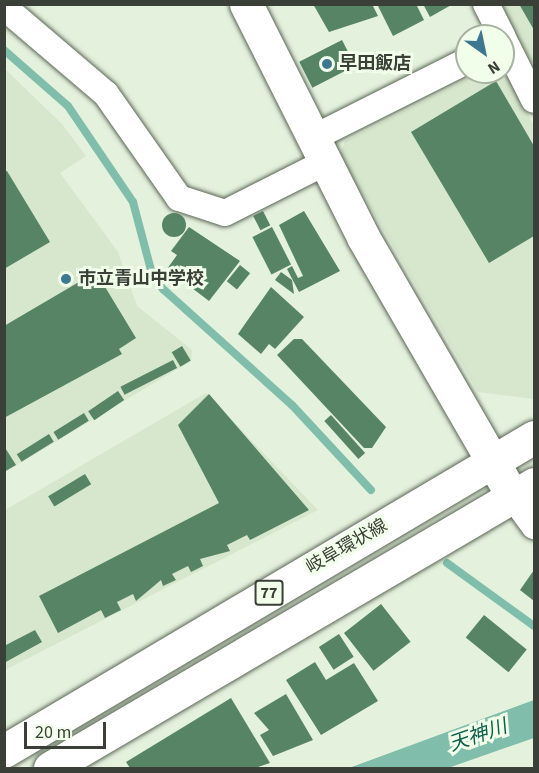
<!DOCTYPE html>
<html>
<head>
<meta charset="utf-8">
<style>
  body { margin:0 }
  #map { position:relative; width:539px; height:773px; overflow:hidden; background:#e4f1dd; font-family:"Source Sans 3","Noto Sans JP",sans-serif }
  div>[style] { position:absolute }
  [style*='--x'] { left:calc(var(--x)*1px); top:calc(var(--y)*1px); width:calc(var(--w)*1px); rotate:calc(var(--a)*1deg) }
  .built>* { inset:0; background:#d6e7cd }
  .water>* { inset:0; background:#80beab }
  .stream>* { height:8px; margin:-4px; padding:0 4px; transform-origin:4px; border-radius:4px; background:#80beab }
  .building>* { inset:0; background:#568465; transform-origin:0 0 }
  .round { border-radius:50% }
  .roads { filter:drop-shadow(0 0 2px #5b6656) drop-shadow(0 0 2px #5b6656) }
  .street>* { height:26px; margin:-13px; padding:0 13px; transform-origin:13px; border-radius:13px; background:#fff }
  .secondary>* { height:33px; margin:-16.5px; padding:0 16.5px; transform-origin:16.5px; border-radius:16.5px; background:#fff }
  .primary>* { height:33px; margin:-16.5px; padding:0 16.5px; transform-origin:16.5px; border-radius:16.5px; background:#fff }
  .dots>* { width:16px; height:16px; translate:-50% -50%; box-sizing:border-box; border:3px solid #f1feea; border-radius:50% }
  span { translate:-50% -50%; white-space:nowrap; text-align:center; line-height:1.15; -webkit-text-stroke:6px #f1feea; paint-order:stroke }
  .shield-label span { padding:2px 4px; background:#f1feea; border:2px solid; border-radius:4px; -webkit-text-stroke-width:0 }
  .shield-label { font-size:16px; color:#3a3f37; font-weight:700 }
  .poi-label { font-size:18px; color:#3a3f37; font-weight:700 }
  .left { translate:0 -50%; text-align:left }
  .street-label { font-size:18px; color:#3a3f37 }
  .water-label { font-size:20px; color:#0f614e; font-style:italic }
  .frame { position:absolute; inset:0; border:6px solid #3a3f37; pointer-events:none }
  .north { position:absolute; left:455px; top:24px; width:60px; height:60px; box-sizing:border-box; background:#f1feea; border:2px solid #a8b2a2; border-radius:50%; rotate:147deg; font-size:16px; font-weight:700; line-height:24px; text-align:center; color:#3a3f37 }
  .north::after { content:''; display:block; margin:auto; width:21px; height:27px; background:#3d7790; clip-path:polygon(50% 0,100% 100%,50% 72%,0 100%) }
  .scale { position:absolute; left:24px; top:722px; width:82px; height:27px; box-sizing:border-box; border:3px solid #3a3f37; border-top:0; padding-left:8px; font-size:18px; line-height:21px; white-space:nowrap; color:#3a3f37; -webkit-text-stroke:4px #f1feea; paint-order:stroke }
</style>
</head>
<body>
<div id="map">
  <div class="built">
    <i style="clip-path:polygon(502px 5px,534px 5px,534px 67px,517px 35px)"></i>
    <i style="clip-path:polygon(5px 69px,62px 124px,86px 156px,60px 173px,118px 252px,137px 306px,192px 350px,191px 361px,5px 472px)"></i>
    <i style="clip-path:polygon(506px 71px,534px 126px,534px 399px,478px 392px,340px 155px,345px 141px,481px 72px)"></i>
    <i style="clip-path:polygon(206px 393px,318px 510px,5px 670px,5px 510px)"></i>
  </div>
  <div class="water">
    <i style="clip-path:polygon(534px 700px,534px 738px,448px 768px,349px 768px)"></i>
  </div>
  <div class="stream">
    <i style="--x:4;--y:50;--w:85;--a:41.2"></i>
    <i style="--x:68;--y:106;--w:116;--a:55.9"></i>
    <i style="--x:133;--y:202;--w:74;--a:75.2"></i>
    <i style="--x:152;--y:274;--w:19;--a:54"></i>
    <i style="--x:163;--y:289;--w:173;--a:42"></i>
    <i style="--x:292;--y:405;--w:116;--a:47.1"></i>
    <i style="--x:447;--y:563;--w:107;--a:35.9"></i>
  </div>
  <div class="building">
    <i style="clip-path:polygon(313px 4px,372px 4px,378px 16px,329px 32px)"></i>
    <i style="clip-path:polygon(377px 4px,416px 4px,424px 20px,393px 36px)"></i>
    <i style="clip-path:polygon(423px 4px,453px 4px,430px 17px)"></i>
    <i style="clip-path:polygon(519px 4px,534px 4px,534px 30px)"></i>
    <i style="left:342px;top:40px;width:29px;height:48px;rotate:63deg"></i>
    <i style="clip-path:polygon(496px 81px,534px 146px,534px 236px,489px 263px,411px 132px)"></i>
    <i style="clip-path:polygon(7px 171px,50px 242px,4px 269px,4px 172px)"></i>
    <i style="left:263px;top:211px;width:16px;height:11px;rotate:63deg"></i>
    <i style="clip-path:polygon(304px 211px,340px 271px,299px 292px,287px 269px,292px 266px,298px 278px,303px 276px,279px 225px)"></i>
    <i class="round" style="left:162px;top:213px;width:24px;height:24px"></i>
    <i style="clip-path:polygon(189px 227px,240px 261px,209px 301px,167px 269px,177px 255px,171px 251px)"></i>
    <i style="left:272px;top:227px;width:42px;height:22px;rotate:63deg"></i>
    <i style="left:240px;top:265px;width:13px;height:21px;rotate:39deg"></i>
    <i style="clip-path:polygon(96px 272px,136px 338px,119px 349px,122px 354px,4px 418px,4px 326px)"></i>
    <i style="clip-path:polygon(281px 272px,292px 280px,294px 294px,275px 280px)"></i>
    <i style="clip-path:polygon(271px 287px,304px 317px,275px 349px,269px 344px,261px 354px,238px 334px)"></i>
    <i style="clip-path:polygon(294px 339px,302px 339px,386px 427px,372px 448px,364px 448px,277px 355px)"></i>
    <i style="left:182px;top:346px;width:17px;height:12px;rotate:59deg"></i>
    <i style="left:173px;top:360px;width:9px;height:59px;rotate:63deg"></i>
    <i style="left:118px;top:391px;width:11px;height:36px;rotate:56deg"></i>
    <i style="clip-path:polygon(209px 394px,309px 510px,250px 540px,247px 535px,227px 545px,230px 551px,200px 559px,203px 566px,191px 572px,188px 566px,172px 574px,176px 580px,163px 586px,161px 580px,136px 601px,133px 594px,117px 602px,121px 610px,105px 618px,101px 610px,58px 633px,39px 596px,219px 503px,178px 425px)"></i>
    <i style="left:84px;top:413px;width:9px;height:36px;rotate:58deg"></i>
    <i style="left:331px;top:415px;width:51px;height:9px;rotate:48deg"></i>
    <i style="left:49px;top:434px;width:9px;height:38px;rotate:58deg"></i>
    <i style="clip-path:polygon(4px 446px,16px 465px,4px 472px)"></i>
    <i style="left:85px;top:474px;width:12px;height:43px;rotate:59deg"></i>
    <i style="clip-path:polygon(534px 570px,534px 601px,520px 590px)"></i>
    <i style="left:381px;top:604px;width:48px;height:47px;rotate:52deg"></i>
    <i style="left:484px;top:615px;width:55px;height:29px;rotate:39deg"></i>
    <i style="clip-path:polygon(35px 630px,42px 642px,4px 663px,4px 646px)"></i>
    <i style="left:339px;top:634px;width:27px;height:24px;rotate:57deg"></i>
    <i style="clip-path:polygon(315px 662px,326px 680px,354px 663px,378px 701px,321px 735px,286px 680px)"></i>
    <i style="clip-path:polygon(286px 694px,313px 740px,273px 756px,260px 735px,269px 730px,254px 713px)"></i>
    <i style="clip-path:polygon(231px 698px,270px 763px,255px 768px,130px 768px,126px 762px)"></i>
  </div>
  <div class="roads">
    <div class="street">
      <i style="--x:486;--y:4;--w:36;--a:63"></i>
      <i style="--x:4;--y:7;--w:134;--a:40.5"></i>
      <i style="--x:106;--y:94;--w:127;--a:54.9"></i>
      <i style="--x:179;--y:198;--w:48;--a:18.1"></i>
      <i style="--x:225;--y:213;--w:113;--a:-26.8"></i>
      <i style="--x:503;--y:38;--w:69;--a:63.4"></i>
      <i style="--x:313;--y:138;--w:172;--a:-26.6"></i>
      <i style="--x:513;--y:497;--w:36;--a:54"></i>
    </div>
    <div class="secondary">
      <i style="--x:246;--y:4;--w:261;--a:63.3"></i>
      <i style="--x:363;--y:237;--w:300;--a:60"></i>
    </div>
    <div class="primary">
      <i style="--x:4;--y:751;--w:616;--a:-30.64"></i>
      <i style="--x:50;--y:768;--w:561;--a:-30.4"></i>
    </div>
  </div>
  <div class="dots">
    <i style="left:327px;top:64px;background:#3d7790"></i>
    <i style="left:66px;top:279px;background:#3d7790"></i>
  </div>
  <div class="shield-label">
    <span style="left:269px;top:593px">77</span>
  </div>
  <div class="poi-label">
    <span class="left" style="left:339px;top:64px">早田飯店</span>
    <span class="left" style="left:78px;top:279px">市立青山中学校</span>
  </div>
  <div class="street-label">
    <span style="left:347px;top:547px;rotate:-30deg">岐阜環状線</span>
  </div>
  <div class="water-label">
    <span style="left:478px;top:736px;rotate:-19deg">天神川</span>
  </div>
  <div class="frame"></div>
  <div class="north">N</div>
  <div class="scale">20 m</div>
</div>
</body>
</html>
